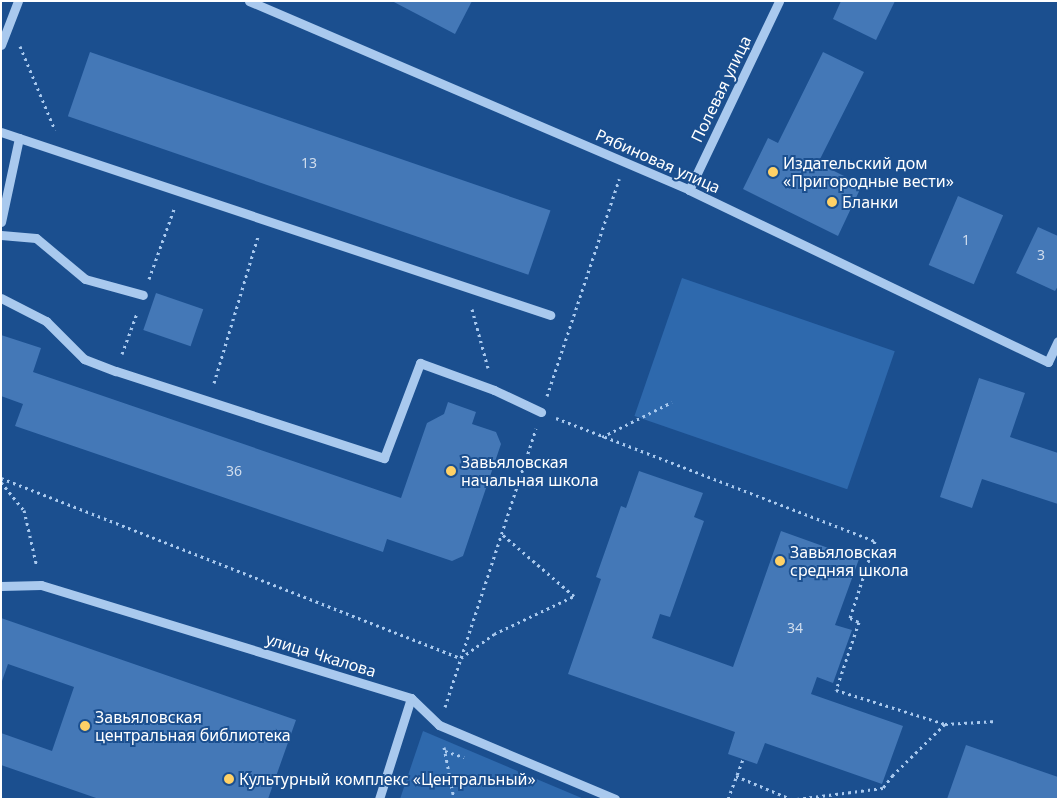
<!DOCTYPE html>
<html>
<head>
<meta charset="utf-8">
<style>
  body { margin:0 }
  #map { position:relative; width:1059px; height:800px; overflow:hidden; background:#1b4f8f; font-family:"Noto Sans",sans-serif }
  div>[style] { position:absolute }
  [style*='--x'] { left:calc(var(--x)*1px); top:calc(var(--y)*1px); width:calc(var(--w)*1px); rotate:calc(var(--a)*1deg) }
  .green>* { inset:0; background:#2e69ad; transform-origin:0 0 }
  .building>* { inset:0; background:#4478b7; transform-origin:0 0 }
  .path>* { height:3px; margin-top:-1.5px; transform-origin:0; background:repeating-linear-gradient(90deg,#a9c9ee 0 2.5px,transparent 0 6.5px) }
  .minor>* { height:9px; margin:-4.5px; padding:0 4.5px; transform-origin:4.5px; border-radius:4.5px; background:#a9c9ee }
  .dots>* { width:14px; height:14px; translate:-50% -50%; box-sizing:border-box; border:2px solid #1b4f8f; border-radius:50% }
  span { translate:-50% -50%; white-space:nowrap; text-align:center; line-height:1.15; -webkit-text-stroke:4px #1b4f8f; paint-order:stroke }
  .number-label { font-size:14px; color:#d0dded }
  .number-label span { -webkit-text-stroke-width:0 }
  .street-label { font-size:16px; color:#fff }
  .poi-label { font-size:16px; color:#fff }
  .left { translate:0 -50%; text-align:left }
  .frame { position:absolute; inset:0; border:2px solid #fff; pointer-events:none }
</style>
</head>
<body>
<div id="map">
  <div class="green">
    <i style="left:682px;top:278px;width:225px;height:146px;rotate:19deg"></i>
    <i style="clip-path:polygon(423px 731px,584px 799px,400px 799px)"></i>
  </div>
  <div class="building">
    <i style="clip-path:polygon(392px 1px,472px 1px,455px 34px)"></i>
    <i style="clip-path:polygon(841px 1px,895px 1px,876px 40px,833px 19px)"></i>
    <i style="left:90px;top:52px;width:487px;height:68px;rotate:19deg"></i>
    <i style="clip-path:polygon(823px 52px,864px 72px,818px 163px,862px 185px,838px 236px,743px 189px,768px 138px,778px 143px)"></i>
    <i style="left:958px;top:196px;width:49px;height:75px;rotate:23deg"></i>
    <i style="clip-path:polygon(1038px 227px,1058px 236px,1058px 286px,1055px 291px,1016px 273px)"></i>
    <i style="left:156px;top:293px;width:50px;height:39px;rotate:19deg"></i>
    <i style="clip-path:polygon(1px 335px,41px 348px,33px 372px,401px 498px,427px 423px,444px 414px,448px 402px,476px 412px,472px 424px,496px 432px,501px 444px,463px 556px,452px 561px,387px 539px,383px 552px,15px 426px,23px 404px,1px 396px)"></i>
    <i style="clip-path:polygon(979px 378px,1025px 393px,1010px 437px,1058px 453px,1058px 504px,982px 479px,972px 508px,940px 497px)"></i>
    <i style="clip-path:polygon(639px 471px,703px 493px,694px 517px,704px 521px,670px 617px,660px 614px,652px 638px,733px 667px,781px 531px,859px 559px,835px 625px,852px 630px,833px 683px,817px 677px,811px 694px,903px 726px,882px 784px,765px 743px,757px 764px,728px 754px,735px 732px,568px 674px,601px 579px,596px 577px,621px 506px,626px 508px)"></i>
    <i style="clip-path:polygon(1px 618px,296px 720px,268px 799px,99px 799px,1px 765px,1px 733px,52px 751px,74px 687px,8px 664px,1px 684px)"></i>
    <i style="clip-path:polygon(966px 745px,1058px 777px,1058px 799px,947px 799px)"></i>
  </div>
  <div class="path">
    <i style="--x:20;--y:46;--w:91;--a:67.4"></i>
    <i style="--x:149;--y:279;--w:74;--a:-70.3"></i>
    <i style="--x:472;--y:309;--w:61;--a:74.8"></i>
    <i style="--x:122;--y:354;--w:44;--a:-69.9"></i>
    <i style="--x:214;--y:383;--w:153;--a:-73.3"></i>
    <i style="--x:547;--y:396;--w:229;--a:-71.6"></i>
    <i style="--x:556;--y:418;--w:342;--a:21.1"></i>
    <i style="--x:875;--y:541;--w:81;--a:108"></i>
    <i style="--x:850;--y:618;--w:10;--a:24"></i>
    <i style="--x:859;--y:622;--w:72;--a:108.7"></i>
    <i style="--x:836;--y:690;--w:114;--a:17.3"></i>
    <i style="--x:945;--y:724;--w:73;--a:135.6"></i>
    <i style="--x:893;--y:775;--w:16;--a:128"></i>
    <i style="--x:883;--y:788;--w:87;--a:172.7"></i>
    <i style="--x:602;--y:437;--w:78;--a:-26.6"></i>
    <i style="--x:1;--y:478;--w:494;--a:21.4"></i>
    <i style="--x:461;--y:658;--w:41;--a:-36"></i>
    <i style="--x:494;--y:634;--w:89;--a:-25.4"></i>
    <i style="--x:574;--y:596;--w:95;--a:-139.3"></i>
    <i style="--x:1;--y:482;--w:36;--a:51"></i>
    <i style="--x:24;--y:510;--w:58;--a:77.2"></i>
    <i style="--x:445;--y:707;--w:293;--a:-71.9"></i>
    <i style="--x:945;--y:724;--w:52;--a:-3.3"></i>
    <i style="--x:444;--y:747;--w:53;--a:79.1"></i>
    <i style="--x:445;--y:751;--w:20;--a:18"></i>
    <i style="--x:736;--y:776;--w:60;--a:22.7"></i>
    <i style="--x:728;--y:799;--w:43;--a:-69.4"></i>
  </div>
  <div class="minor">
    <i style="--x:249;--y:1;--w:479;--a:23.2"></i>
    <i style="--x:689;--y:190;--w:398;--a:25.6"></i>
    <i style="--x:1048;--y:362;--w:23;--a:-65"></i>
    <i style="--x:1;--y:45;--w:47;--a:-68.9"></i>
    <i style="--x:1;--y:132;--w:579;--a:18.43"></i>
    <i style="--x:689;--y:190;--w:209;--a:-64.5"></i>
    <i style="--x:1;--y:222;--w:86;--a:-77.9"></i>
    <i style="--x:1;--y:235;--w:35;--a:5"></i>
    <i style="--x:36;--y:238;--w:64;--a:39.9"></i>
    <i style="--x:85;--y:279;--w:60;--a:15.4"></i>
    <i style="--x:1;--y:298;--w:51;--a:27.1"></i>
    <i style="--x:46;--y:321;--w:54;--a:45"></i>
    <i style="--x:84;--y:359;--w:34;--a:21"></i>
    <i style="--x:116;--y:371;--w:282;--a:18"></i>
    <i style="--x:384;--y:458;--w:102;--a:-69.2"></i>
    <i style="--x:420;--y:363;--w:79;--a:20"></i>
    <i style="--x:494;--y:390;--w:52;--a:25.1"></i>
    <i style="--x:1;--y:586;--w:40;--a:-1.4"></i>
    <i style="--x:41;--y:585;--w:387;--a:17"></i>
    <i style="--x:411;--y:698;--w:39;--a:44"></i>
    <i style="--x:439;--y:725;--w:191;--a:22.8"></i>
    <i style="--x:379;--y:799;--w:106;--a:-72.4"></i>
  </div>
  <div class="dots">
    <i style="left:773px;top:172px;background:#ffd166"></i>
    <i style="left:832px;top:202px;background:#ffd166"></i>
    <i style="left:451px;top:471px;background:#ffd166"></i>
    <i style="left:780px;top:561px;background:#ffd166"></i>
    <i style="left:85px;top:726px;background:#ffd166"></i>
    <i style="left:229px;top:779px;background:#ffd166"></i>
  </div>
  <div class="number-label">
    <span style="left:309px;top:163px">13</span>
    <span style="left:966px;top:240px">1</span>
    <span style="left:1041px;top:255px">3</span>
    <span style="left:234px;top:471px">36</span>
    <span style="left:795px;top:628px">34</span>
  </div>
  <div class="street-label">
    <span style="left:721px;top:89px;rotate:-64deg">Полевая улица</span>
    <span style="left:658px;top:161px;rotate:24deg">Рябиновая улица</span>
    <span style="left:321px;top:655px;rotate:17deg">улица Чкалова</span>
  </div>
  <div class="poi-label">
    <span class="left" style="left:783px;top:172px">Издательский дом<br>«Пригородные вести»</span>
    <span class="left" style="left:842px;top:202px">Бланки</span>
    <span class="left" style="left:461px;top:471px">Завьяловская<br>начальная школа</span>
    <span class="left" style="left:790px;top:561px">Завьяловская<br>средняя школа</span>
    <span class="left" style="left:95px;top:726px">Завьяловская<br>центральная библиотека</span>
    <span class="left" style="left:239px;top:779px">Культурный комплекс «Центральный»</span>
  </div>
  <div class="frame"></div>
</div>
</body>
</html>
